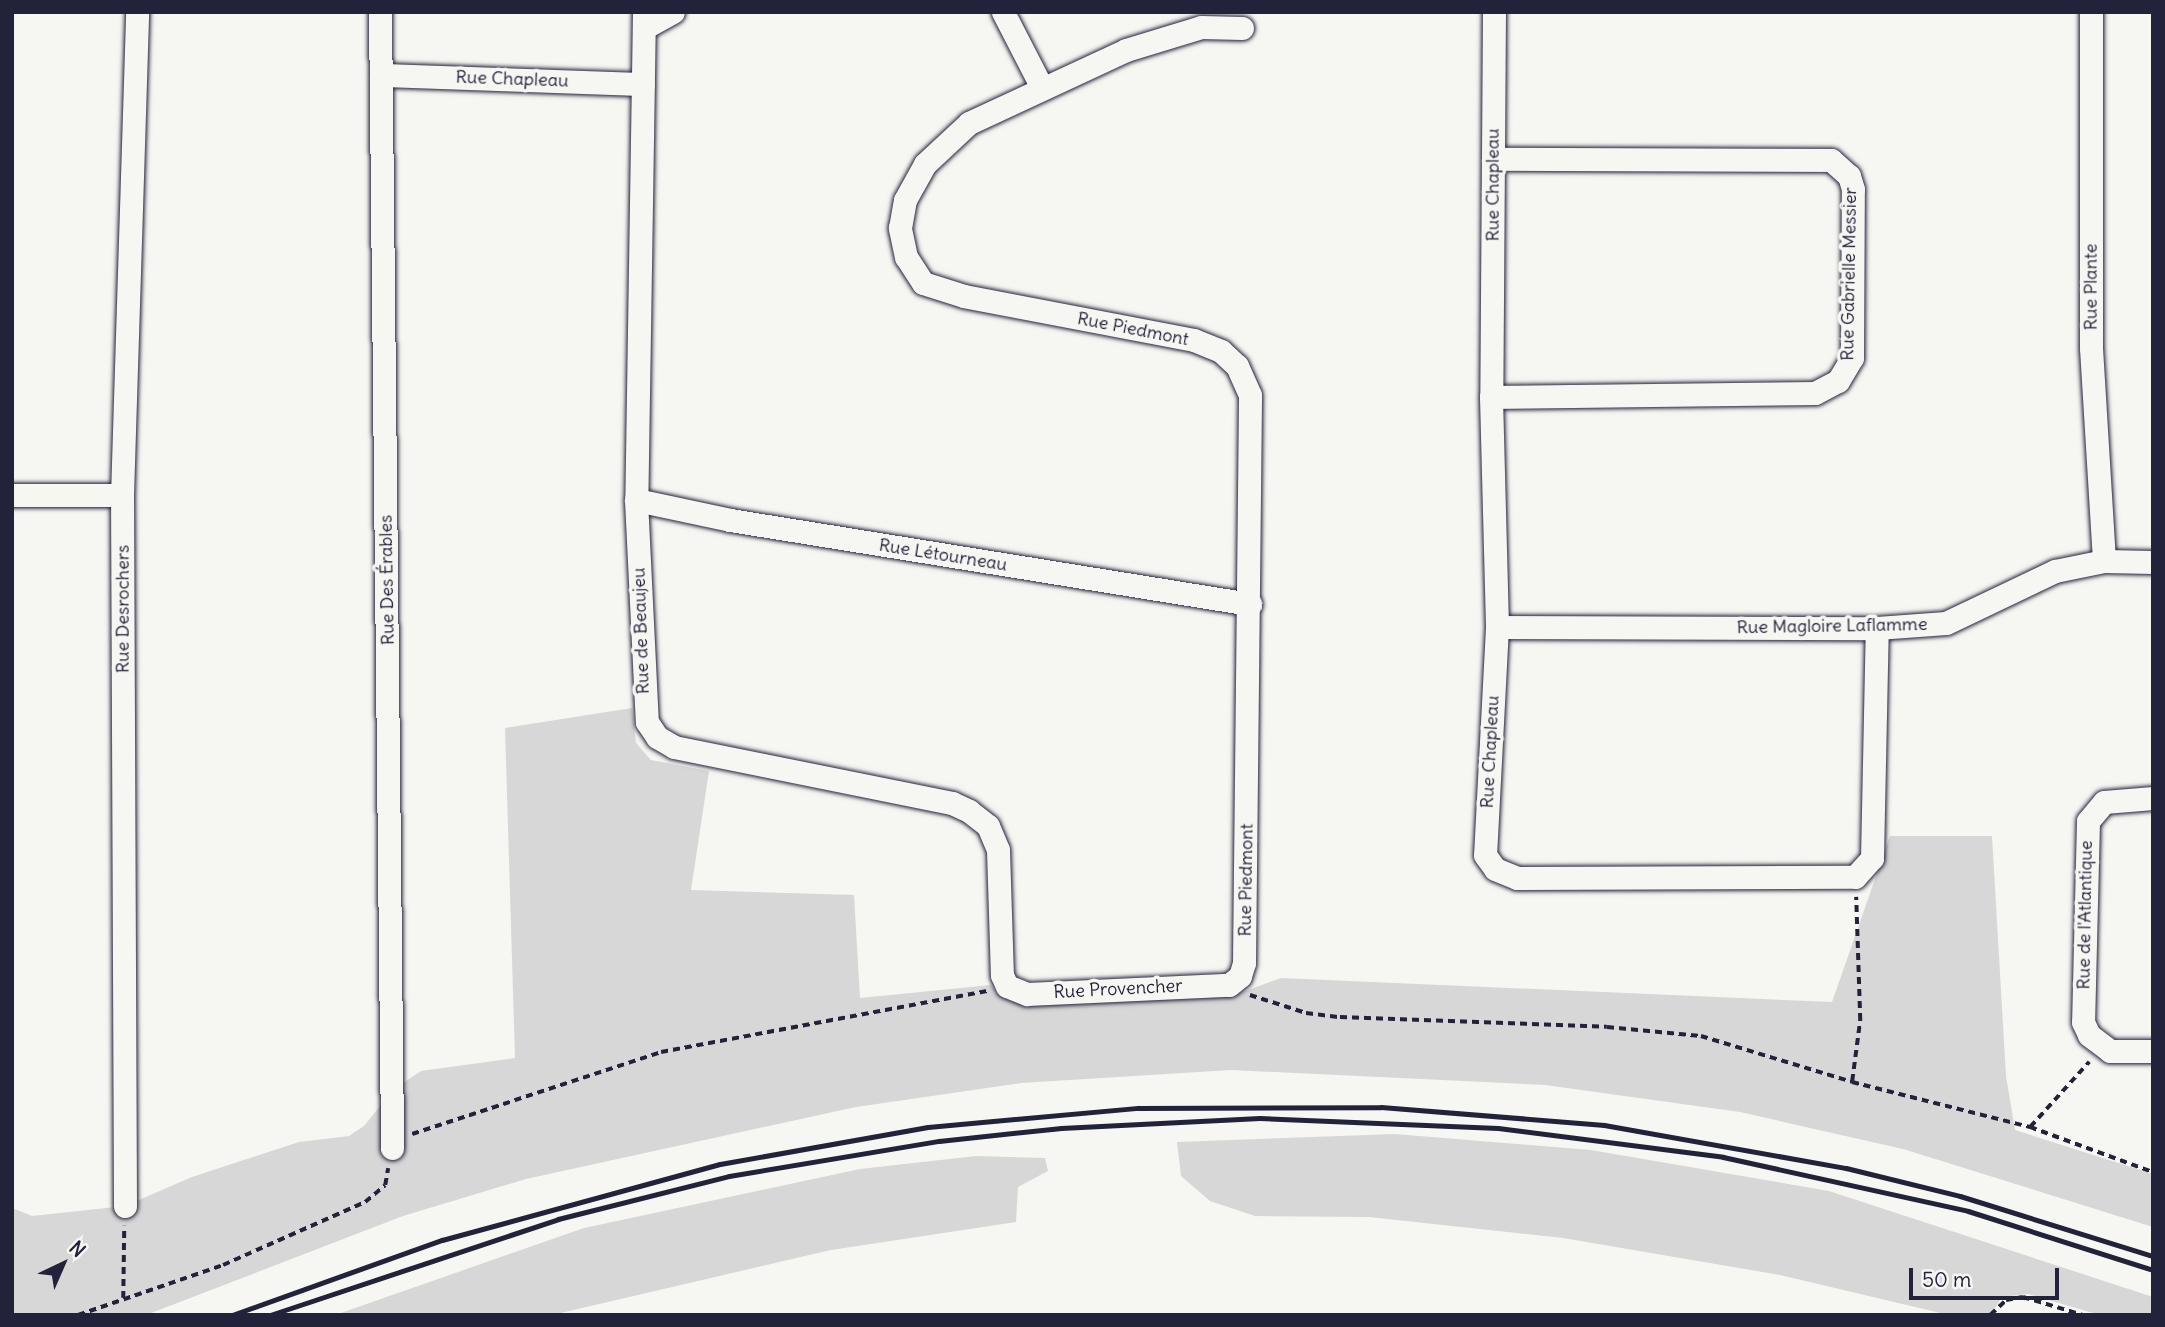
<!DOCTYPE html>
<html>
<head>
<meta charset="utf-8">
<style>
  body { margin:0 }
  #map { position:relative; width:2165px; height:1327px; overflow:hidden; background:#f6f6f2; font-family:Delius,sans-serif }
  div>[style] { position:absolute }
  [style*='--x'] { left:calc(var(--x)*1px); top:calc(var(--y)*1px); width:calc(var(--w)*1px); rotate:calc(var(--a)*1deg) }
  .green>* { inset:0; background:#d7d7d7 }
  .path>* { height:3.5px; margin-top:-1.75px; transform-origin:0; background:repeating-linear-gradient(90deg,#22223b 0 7px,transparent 0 12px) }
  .roads { filter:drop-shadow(0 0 2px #22223b) drop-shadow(0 0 2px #22223b) }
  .street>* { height:23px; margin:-11.5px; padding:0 11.5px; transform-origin:11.5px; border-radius:11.5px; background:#f6f6f2 }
  .rail>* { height:5px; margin:-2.5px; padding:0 2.5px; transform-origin:2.5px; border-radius:2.5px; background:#22223b }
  span { translate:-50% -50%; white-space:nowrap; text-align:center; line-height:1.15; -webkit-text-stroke:7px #f6f6f2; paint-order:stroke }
  .street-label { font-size:18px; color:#22223b }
  .frame { position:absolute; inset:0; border:14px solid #22223b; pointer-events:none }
  .north { position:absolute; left:28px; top:1229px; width:70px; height:70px; -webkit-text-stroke:5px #f6f6f2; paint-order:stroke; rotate:44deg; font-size:19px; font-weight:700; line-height:28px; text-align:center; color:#22223b }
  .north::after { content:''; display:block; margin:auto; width:24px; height:32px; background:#22223b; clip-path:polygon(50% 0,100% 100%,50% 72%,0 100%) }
  .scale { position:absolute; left:1909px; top:1268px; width:150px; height:32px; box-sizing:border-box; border:4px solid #22223b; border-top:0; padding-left:9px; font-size:21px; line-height:24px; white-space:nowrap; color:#22223b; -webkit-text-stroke:5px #f6f6f2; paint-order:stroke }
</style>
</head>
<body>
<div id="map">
  <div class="green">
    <i style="clip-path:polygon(632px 708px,636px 743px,651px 760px,709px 771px,691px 890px,854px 895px,860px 998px,991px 985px,996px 993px,1026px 1005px,1237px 994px,1281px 978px,1832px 1002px,1890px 836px,1992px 836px,2006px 1076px,2015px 1130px,2153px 1174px,2153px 1227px,1903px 1149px,1740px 1112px,1545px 1085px,1231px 1070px,1021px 1083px,856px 1107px,526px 1179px,403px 1216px,146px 1315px,12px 1315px,12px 1208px,32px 1216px,125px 1206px,192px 1177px,299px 1142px,349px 1136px,364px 1126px,394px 1089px,421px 1071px,515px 1058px,505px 728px)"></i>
    <i style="clip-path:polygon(1395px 1134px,1591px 1150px,1829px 1191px,2153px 1297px,2153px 1315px,2100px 1315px,2028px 1294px,2002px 1297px,1991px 1315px,1949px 1315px,1780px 1275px,1563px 1238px,1369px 1217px,1255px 1216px,1210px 1201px,1181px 1176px,1177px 1142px)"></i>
    <i style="clip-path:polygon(976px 1156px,1045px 1158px,1048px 1171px,1018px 1187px,1016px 1222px,831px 1250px,552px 1315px,335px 1315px,584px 1228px,860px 1169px)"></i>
  </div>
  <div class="path">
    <i style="--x:1250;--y:995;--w:59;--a:17.8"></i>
    <i style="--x:1306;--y:1013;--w:34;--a:7"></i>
    <i style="--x:1340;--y:1017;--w:267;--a:2.1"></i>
    <i style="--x:1607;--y:1027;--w:94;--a:5.5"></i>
    <i style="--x:1701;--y:1036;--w:158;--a:16.9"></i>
    <i style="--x:1852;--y:1082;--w:184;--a:14.2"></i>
    <i style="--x:2030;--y:1127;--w:131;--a:20.1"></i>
    <i style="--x:1852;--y:1081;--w:62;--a:-82.5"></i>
    <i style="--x:1860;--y:1020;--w:123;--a:-91.9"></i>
    <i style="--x:2030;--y:1127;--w:88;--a:-47.8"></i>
    <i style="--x:412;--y:1134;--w:262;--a:-18.2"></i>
    <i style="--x:661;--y:1052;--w:333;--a:-10.6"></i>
    <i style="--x:123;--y:1298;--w:72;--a:-89.2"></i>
    <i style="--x:78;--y:1315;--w:153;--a:-19"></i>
    <i style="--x:223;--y:1265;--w:155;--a:-23.9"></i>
    <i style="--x:365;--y:1202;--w:26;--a:-40"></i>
    <i style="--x:385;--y:1185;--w:17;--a:-80"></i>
    <i style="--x:1990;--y:1315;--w:22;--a:-43"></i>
    <i style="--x:2006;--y:1300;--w:17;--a:-10"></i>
    <i style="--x:2023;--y:1297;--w:63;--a:16.7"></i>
  </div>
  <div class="roads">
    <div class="street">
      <i style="--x:380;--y:12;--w:1136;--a:89.39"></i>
      <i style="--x:644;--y:12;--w:488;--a:90.9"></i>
      <i style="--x:636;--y:500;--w:222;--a:87.2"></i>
      <i style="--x:647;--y:722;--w:18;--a:56"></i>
      <i style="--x:657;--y:737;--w:20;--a:30"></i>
      <i style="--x:674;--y:747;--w:284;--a:11.4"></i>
      <i style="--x:952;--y:803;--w:19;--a:25"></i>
      <i style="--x:969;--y:811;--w:24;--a:38"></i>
      <i style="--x:988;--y:826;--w:26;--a:67"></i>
      <i style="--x:998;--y:850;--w:125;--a:88.2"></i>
      <i style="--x:1002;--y:975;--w:12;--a:66"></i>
      <i style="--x:1007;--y:986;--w:22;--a:22"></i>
      <i style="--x:1027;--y:994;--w:202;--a:-2.6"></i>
      <i style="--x:1229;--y:985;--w:14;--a:-39"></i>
      <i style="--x:1240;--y:976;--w:14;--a:-73"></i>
      <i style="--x:1244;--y:963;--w:568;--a:-89.39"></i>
      <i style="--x:1250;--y:395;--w:32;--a:-114"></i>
      <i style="--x:1237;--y:366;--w:22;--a:-137"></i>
      <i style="--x:1221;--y:351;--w:29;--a:-158"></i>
      <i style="--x:1194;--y:340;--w:234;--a:-169.2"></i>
      <i style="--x:964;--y:296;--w:43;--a:-162.4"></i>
      <i style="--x:923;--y:283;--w:31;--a:-123"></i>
      <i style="--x:906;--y:257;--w:30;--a:-102"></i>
      <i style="--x:900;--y:228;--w:28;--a:-80"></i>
      <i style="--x:905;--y:200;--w:41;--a:-60.9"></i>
      <i style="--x:925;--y:164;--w:60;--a:-43"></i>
      <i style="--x:969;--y:123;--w:173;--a:-24.9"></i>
      <i style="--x:1126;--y:50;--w:78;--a:-17"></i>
      <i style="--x:1201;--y:27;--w:41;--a:1.4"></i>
      <i style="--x:1003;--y:12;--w:85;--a:62.8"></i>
      <i style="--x:1494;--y:12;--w:385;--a:90.4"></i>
      <i style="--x:1491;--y:397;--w:230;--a:88.5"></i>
      <i style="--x:1497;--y:627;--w:228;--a:93"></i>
      <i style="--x:1485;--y:855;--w:17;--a:54"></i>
      <i style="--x:1495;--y:869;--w:24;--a:22"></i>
      <i style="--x:1517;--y:878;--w:338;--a:-0.2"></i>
      <i style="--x:1855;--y:877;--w:25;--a:-48"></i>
      <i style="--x:1872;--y:858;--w:230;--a:-88.8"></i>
      <i style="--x:2091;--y:12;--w:336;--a:90"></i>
      <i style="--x:2091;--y:348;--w:213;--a:86.5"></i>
      <i style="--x:644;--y:28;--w:33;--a:-29"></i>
      <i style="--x:381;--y:75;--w:262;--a:2"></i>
      <i style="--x:1491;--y:397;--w:324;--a:-0.7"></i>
      <i style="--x:1815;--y:393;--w:26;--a:-28"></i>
      <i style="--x:1838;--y:381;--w:27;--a:-59"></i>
      <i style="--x:1852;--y:358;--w:169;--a:-89.7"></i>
      <i style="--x:1853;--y:189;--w:14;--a:-107"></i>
      <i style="--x:1849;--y:176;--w:24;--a:-138"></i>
      <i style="--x:1831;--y:160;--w:338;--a:-179.8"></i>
      <i style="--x:12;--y:495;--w:110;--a:0"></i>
      <i style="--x:636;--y:500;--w:96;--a:12"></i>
      <i style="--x:730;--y:520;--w:527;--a:9.18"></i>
      <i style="--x:1497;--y:627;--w:380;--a:0.2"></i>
      <i style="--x:1877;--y:628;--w:69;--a:-4.1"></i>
      <i style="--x:1946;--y:623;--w:121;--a:-25.5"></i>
      <i style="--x:2055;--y:571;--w:50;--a:-11.5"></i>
      <i style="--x:2104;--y:561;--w:49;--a:1.2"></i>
      <i style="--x:2153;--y:798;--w:49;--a:175.3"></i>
      <i style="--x:2104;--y:802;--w:25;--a:130"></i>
      <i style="--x:2088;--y:821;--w:201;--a:91.4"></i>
      <i style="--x:2083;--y:1022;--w:14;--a:65"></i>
      <i style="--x:2089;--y:1035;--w:26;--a:37"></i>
      <i style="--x:2110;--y:1051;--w:43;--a:0"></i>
      <i style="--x:125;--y:1206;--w:711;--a:-90.24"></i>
      <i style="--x:122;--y:495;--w:483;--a:-88.2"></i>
    </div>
  </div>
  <div class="rail">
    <i style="--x:232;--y:1315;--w:223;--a:-19.7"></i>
    <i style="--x:442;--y:1240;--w:288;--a:-15.3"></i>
    <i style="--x:720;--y:1164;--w:211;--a:-10.1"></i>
    <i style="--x:928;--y:1127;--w:211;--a:-5.2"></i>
    <i style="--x:1138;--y:1108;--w:243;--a:-0.2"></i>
    <i style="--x:1381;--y:1107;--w:224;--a:4.6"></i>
    <i style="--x:1604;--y:1125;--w:246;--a:10.1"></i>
    <i style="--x:1846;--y:1168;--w:117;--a:13.8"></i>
    <i style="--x:1960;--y:1196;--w:202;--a:17.3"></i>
    <i style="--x:270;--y:1315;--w:304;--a:-18.4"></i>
    <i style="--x:558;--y:1219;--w:176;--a:-14.1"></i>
    <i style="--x:729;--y:1176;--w:213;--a:-9.5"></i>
    <i style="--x:939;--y:1141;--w:123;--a:-6.1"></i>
    <i style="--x:1061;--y:1128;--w:199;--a:-2.9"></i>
    <i style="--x:1260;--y:1118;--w:238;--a:2.4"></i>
    <i style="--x:1498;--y:1128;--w:227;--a:7.3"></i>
    <i style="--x:1723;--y:1157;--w:251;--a:12.4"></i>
    <i style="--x:1968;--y:1211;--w:194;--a:17.7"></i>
  </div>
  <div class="street-label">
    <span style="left:512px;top:79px;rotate:2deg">Rue Chapleau</span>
    <span style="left:1493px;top:185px;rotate:-90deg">Rue Chapleau</span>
    <span style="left:1849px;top:274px;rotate:-89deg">Rue Gabrielle Messier</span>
    <span style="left:2091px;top:287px;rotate:-90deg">Rue Plante</span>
    <span style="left:1133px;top:329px;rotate:11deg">Rue Piedmont</span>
    <span style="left:943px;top:555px;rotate:9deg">Rue Létourneau</span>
    <span style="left:387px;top:580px;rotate:-91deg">Rue Des Érables</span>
    <span style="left:123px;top:609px;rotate:-90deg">Rue Desrochers</span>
    <span style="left:1832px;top:626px;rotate:-1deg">Rue Magloire Laflamme</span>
    <span style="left:641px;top:631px;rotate:-92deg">Rue de Beaujeu</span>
    <span style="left:1490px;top:752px;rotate:-87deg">Rue Chapleau</span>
    <span style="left:1246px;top:880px;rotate:-89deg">Rue Piedmont</span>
    <span style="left:2085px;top:915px;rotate:-89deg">Rue de l'Atlantique</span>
    <span style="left:1118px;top:989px;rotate:-3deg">Rue Provencher</span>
  </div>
  <div class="frame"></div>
  <div class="north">N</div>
  <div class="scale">50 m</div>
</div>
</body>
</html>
